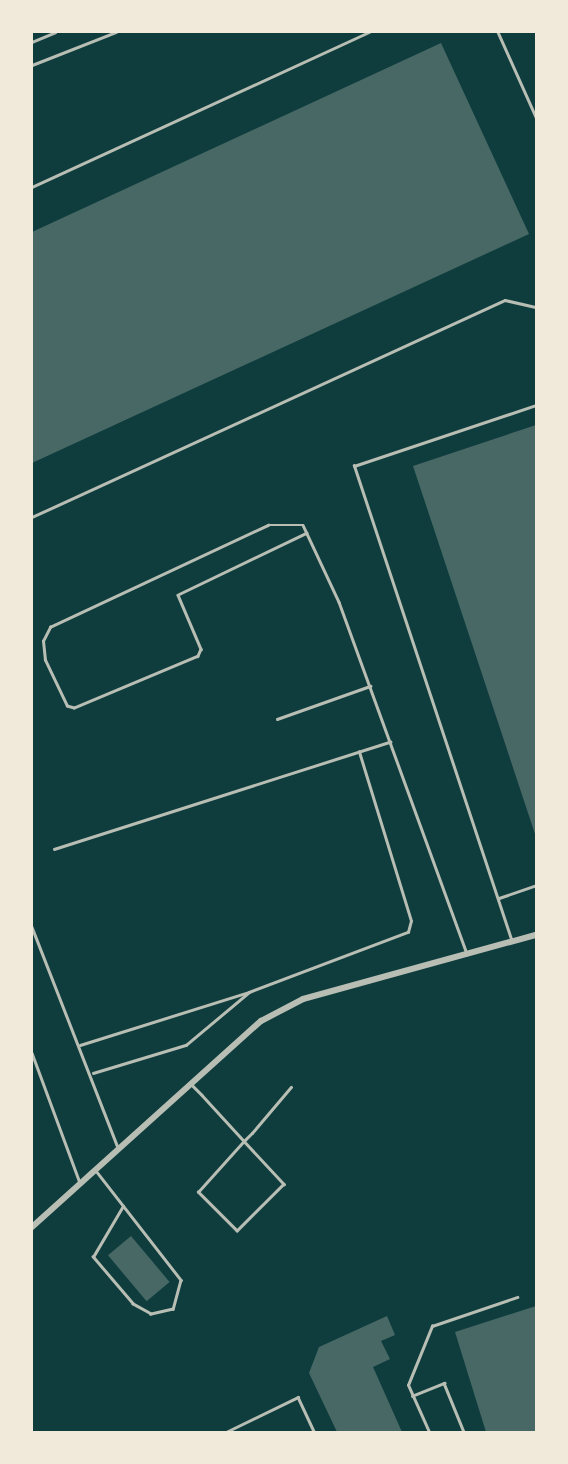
<!DOCTYPE html>
<html>
<head>
<meta charset="utf-8">
<style>
  body { margin:0 }
  #map { position:relative; width:568px; height:1464px; overflow:hidden; background:#0f3d3e; font-family:"Roboto Condensed",sans-serif }
  div>[style] { position:absolute }
  [style*='--x'] { left:calc(var(--x)*1px); top:calc(var(--y)*1px); width:calc(var(--w)*1px); rotate:calc(var(--a)*1deg) }
  .building>* { inset:0; background:#486865; transform-origin:0 0 }
  .service>* { height:2.5px; margin:-1.25px; padding:0 1.25px; transform-origin:1.25px; border-radius:1.25px; background:#b8beb3 }
  .minor>* { height:6px; margin:-3px; padding:0 3px; transform-origin:3px; border-radius:3px; background:#b8beb3 }
  span { translate:-50% -50%; white-space:nowrap; text-align:center; line-height:1.15; -webkit-text-stroke:7px #f1e9da; paint-order:stroke }
  .frame { position:absolute; inset:0; border:33px solid #f1e9da; pointer-events:none }
</style>
</head>
<body>
<div id="map">
  <div class="building">
    <i style="clip-path:polygon(441px 43px,529px 234px,32px 463px,32px 232px)"></i>
    <i style="clip-path:polygon(536px 425px,536px 837px,413px 466px)"></i>
    <i style="left:131px;top:1236px;width:60px;height:30px;rotate:50deg"></i>
    <i style="clip-path:polygon(536px 1306px,536px 1432px,486px 1432px,455px 1332px)"></i>
    <i style="clip-path:polygon(387px 1316px,395px 1335px,381px 1341px,390px 1359px,373px 1367px,402px 1432px,337px 1432px,309px 1373px,319px 1347px)"></i>
  </div>
  <div class="service">
    <i style="--x:498;--y:32;--w:93;--a:65.9"></i>
    <i style="--x:32;--y:42;--w:25;--a:-23"></i>
    <i style="--x:32;--y:65;--w:90;--a:-21.4"></i>
    <i style="--x:32;--y:187;--w:371;--a:-24.7"></i>
    <i style="--x:32;--y:517;--w:520;--a:-24.64"></i>
    <i style="--x:505;--y:300;--w:32;--a:13"></i>
    <i style="--x:307;--y:533;--w:143;--a:154.3"></i>
    <i style="--x:178;--y:595;--w:59;--a:66.9"></i>
    <i style="--x:201;--y:649;--w:8;--a:113"></i>
    <i style="--x:198;--y:656;--w:134;--a:157.2"></i>
    <i style="--x:74;--y:708;--w:7;--a:-164"></i>
    <i style="--x:67;--y:706;--w:51;--a:-115.6"></i>
    <i style="--x:45;--y:660;--w:19;--a:-96"></i>
    <i style="--x:43;--y:641;--w:16;--a:-63"></i>
    <i style="--x:50;--y:627;--w:241;--a:-25.1"></i>
    <i style="--x:268;--y:525;--w:35;--a:0"></i>
    <i style="--x:303;--y:525;--w:85;--a:64.9"></i>
    <i style="--x:339;--y:602;--w:375;--a:70"></i>
    <i style="--x:277;--y:719;--w:99;--a:-19.5"></i>
    <i style="--x:54;--y:849;--w:353;--a:-17.7"></i>
    <i style="--x:499;--y:898;--w:39;--a:-19"></i>
    <i style="--x:32;--y:927;--w:237;--a:68.7"></i>
    <i style="--x:512;--y:942;--w:502;--a:-108.36"></i>
    <i style="--x:354;--y:466;--w:192;--a:-18.5"></i>
    <i style="--x:80;--y:1045;--w:177;--a:-17.4"></i>
    <i style="--x:249;--y:992;--w:170;--a:-20.7"></i>
    <i style="--x:408;--y:932;--w:11;--a:-75"></i>
    <i style="--x:411;--y:921;--w:177;--a:-107.1"></i>
    <i style="--x:32;--y:1053;--w:139;--a:69.7"></i>
    <i style="--x:93;--y:1073;--w:97;--a:-16.8"></i>
    <i style="--x:186;--y:1045;--w:81;--a:-40"></i>
    <i style="--x:192;--y:1085;--w:14;--a:45"></i>
    <i style="--x:202;--y:1095;--w:62;--a:47.6"></i>
    <i style="--x:244;--y:1141;--w:59;--a:47.1"></i>
    <i style="--x:284;--y:1184;--w:66;--a:135"></i>
    <i style="--x:237;--y:1231;--w:55;--a:-135"></i>
    <i style="--x:198;--y:1192;--w:69;--a:-48"></i>
    <i style="--x:244;--y:1141;--w:11;--a:-45"></i>
    <i style="--x:252;--y:1133;--w:60;--a:-49.7"></i>
    <i style="--x:97;--y:1172;--w:137;--a:52.1"></i>
    <i style="--x:181;--y:1280;--w:30;--a:105"></i>
    <i style="--x:173;--y:1309;--w:23;--a:167"></i>
    <i style="--x:151;--y:1314;--w:21;--a:-151"></i>
    <i style="--x:133;--y:1304;--w:62;--a:-130.4"></i>
    <i style="--x:93;--y:1257;--w:59;--a:-59.5"></i>
    <i style="--x:412;--y:1396;--w:35;--a:-22"></i>
    <i style="--x:444;--y:1383;--w:53;--a:67.8"></i>
    <i style="--x:226;--y:1432;--w:80;--a:-25.9"></i>
    <i style="--x:298;--y:1397;--w:38;--a:65"></i>
    <i style="--x:429;--y:1432;--w:51;--a:-114.1"></i>
    <i style="--x:408;--y:1385;--w:64;--a:-67.9"></i>
    <i style="--x:432;--y:1326;--w:90;--a:-18.8"></i>
  </div>
  <div class="minor">
    <i style="--x:32;--y:1227;--w:308;--a:-42"></i>
    <i style="--x:261;--y:1021;--w:47;--a:-27.6"></i>
    <i style="--x:303;--y:999;--w:242;--a:-15.4"></i>
  </div>
  <div class="frame"></div>
</div>
</body>
</html>
